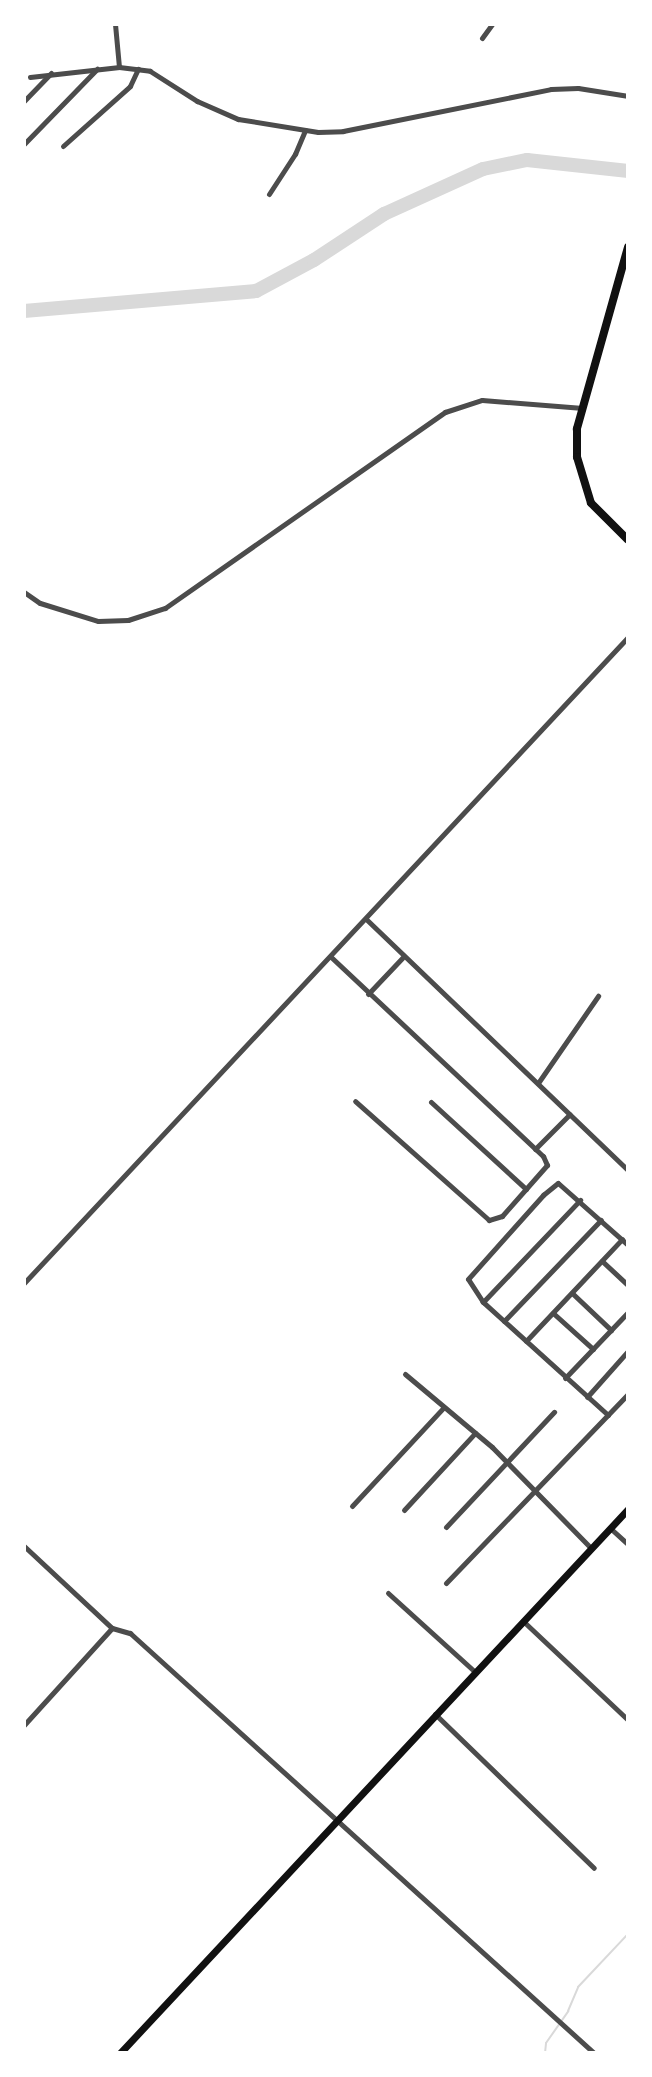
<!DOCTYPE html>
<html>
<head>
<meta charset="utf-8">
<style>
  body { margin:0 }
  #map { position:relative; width:652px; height:2077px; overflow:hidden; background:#fff; font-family:"Noto Sans",sans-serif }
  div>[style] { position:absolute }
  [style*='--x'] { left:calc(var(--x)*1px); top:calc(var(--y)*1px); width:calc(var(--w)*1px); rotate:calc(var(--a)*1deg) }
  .stream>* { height:2px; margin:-1px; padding:0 1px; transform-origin:1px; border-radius:1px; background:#d9d9d9 }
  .river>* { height:14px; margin:-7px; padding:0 7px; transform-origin:7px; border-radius:7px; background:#d9d9d9 }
  .minor>* { height:5px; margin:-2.5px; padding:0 2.5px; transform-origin:2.5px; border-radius:2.5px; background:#4c4c4c }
  .secondary>* { height:7px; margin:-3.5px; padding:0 3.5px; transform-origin:3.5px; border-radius:3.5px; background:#111 }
  .primary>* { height:8px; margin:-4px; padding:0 4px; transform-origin:4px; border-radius:4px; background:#111 }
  span { translate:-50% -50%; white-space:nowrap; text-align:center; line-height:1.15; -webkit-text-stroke:6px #fff; paint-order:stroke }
  .frame { position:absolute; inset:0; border:26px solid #fff; pointer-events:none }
</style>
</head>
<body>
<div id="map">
  <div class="stream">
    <i style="--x:545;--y:2053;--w:10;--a:-84"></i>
    <i style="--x:546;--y:2043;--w:39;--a:-55"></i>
    <i style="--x:568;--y:2011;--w:26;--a:-67"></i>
    <i style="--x:578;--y:1987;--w:73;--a:-46.7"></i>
  </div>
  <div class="river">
    <i style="--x:24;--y:311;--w:233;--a:-4.9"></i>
    <i style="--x:256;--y:291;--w:66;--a:-28.1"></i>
    <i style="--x:314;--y:260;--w:84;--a:-33.3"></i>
    <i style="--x:384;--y:214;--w:109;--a:-24.4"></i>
    <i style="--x:483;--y:169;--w:45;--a:-11.6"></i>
    <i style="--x:527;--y:160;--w:102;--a:6.2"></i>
  </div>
  <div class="minor">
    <i style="--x:115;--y:24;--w:43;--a:84.7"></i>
    <i style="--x:119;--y:67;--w:31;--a:7"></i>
    <i style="--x:150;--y:71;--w:56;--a:32.6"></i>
    <i style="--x:197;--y:101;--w:45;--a:23.7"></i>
    <i style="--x:238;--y:119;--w:81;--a:9.2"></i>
    <i style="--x:318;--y:132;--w:25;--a:-2"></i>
    <i style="--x:343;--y:131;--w:212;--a:-11.4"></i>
    <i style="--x:551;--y:89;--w:27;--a:-2"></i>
    <i style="--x:578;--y:88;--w:51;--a:9.1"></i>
    <i style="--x:482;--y:38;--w:17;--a:-54"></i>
    <i style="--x:30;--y:77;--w:90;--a:-6.4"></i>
    <i style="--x:24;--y:101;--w:39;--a:-46"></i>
    <i style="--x:24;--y:144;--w:105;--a:-45.8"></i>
    <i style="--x:63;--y:146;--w:90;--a:-41.8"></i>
    <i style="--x:130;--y:86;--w:19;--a:-65"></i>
    <i style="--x:269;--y:194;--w:48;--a:-57"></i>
    <i style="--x:295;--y:154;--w:26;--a:-67"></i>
    <i style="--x:24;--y:592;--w:19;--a:35"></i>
    <i style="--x:40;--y:603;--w:61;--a:17.2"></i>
    <i style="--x:98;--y:621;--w:30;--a:-2"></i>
    <i style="--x:128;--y:620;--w:39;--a:-18"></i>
    <i style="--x:165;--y:608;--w:342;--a:-35"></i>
    <i style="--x:445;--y:412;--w:39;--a:-18"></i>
    <i style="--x:482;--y:400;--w:101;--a:4.5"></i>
    <i style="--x:366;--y:919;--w:363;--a:43.8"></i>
    <i style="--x:331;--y:957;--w:291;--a:43.2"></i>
    <i style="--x:543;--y:1156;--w:10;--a:66"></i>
    <i style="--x:547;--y:1165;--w:68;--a:131.4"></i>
    <i style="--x:502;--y:1216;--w:14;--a:163"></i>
    <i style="--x:489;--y:1220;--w:179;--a:-138.4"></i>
    <i style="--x:368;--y:994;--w:50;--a:-46.6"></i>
    <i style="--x:538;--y:1083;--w:106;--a:-55.4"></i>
    <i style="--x:431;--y:1102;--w:129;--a:42.5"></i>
    <i style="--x:535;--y:1149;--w:49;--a:-45"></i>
    <i style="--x:602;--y:1261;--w:35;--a:43"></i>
    <i style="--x:24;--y:1283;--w:884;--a:-46.92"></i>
    <i style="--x:572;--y:1293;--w:54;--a:43.5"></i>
    <i style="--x:483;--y:1302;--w:141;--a:-46.4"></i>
    <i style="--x:553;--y:1313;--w:54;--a:42"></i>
    <i style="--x:504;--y:1321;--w:140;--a:-46.2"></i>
    <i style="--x:526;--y:1341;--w:140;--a:-46.7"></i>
    <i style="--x:405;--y:1374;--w:114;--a:40"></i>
    <i style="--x:492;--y:1447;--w:141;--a:45.6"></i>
    <i style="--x:565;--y:1378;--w:91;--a:-46.3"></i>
    <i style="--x:587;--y:1397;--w:62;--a:-48.3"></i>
    <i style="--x:608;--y:1415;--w:169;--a:-137.9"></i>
    <i style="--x:483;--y:1302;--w:27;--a:-123"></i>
    <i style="--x:468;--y:1279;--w:113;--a:-48.2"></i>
    <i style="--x:543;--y:1195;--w:19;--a:-39"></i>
    <i style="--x:558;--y:1183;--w:94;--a:41.5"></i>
    <i style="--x:352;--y:1506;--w:134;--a:-47.1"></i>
    <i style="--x:404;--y:1510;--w:105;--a:-47.3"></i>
    <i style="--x:446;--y:1527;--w:158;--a:-46.8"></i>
    <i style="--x:610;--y:1528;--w:24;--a:42"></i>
    <i style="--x:24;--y:1546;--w:120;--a:43"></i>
    <i style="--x:112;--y:1628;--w:19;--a:16"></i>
    <i style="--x:130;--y:1633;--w:626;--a:42.15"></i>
    <i style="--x:446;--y:1583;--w:262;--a:-46.1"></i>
    <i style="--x:388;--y:1593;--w:118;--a:42.2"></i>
    <i style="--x:523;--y:1621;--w:144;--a:43.3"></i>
    <i style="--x:435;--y:1714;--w:221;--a:44.1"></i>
    <i style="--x:24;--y:1725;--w:131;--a:-47.8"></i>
  </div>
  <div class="secondary">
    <i style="--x:120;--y:2053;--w:744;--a:-46.96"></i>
  </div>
  <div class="primary">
    <i style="--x:628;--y:247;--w:189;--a:105.7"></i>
    <i style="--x:577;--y:429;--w:28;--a:90"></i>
    <i style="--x:577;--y:457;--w:48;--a:73.1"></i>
    <i style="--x:591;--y:503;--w:52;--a:45"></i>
  </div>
  <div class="frame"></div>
</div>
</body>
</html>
